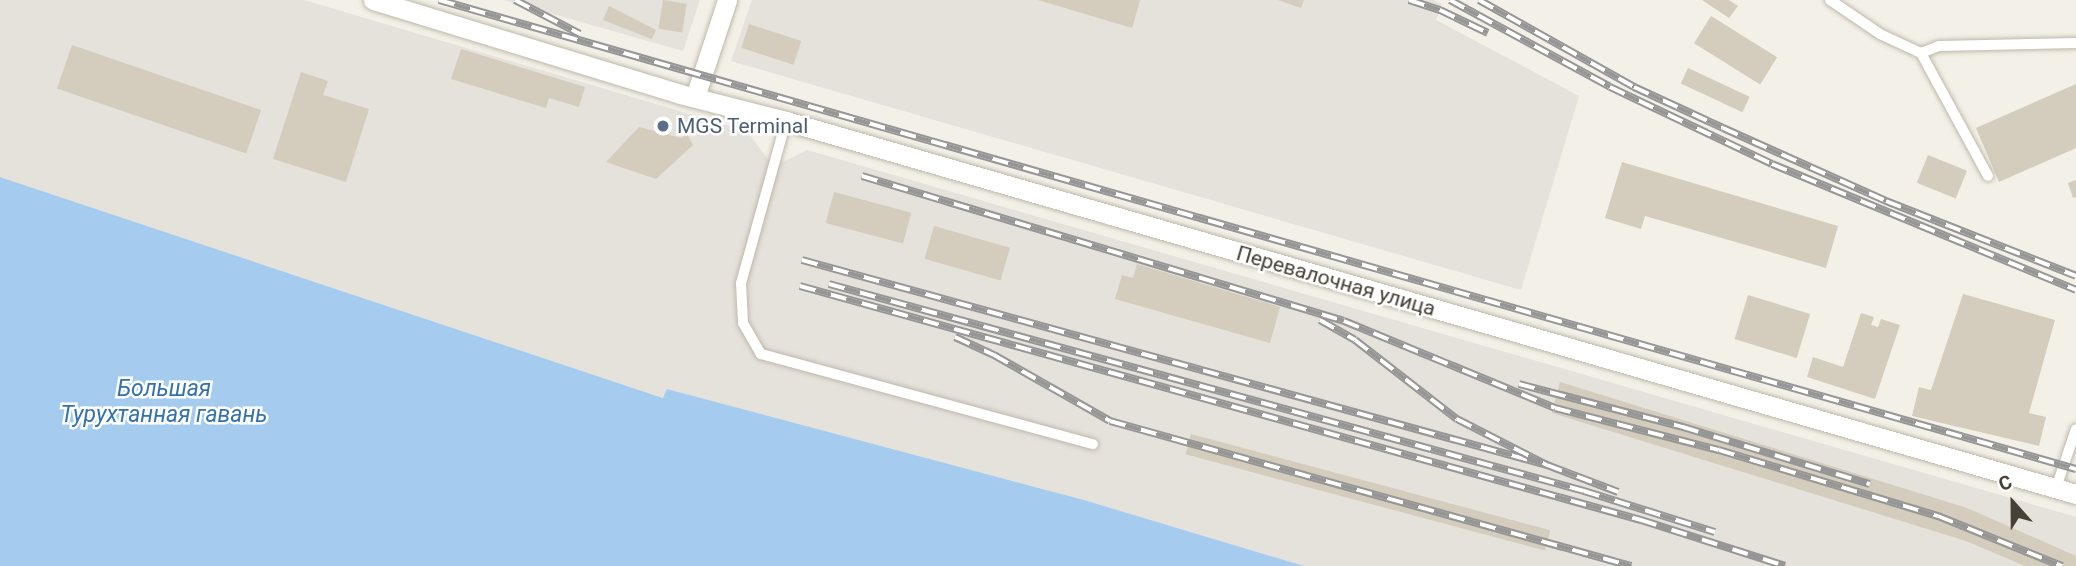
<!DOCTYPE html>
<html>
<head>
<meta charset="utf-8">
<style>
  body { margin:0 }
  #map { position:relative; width:2076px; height:566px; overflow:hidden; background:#f3f0e7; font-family:Roboto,sans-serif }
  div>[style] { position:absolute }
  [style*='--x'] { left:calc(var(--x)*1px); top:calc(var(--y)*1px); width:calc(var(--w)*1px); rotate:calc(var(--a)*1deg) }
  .industrial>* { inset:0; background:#e5e1db }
  .water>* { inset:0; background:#a5cbee }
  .building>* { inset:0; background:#d4ccbc; transform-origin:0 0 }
  .roads { filter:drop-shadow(0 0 2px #beb8aa) drop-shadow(0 0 2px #beb8aa) }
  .service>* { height:10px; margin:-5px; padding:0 5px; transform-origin:5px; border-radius:5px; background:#fff }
  .minor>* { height:19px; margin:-9.5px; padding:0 9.5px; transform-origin:9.5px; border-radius:9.5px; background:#fff }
  .rail>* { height:8px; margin-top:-4px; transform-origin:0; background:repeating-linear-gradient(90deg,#fff 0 16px,#969696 0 32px); box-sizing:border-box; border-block:2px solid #969696 }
  .dots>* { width:19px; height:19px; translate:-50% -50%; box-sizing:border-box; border:4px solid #fff; border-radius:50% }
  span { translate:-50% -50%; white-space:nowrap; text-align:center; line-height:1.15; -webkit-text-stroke:5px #fff; paint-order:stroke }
  .service-label { font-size:21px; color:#4e5e75 }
  .left { translate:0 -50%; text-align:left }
  .street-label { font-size:21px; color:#464036 }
  .water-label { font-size:23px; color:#3372ae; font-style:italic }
  .north { position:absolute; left:1978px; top:468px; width:70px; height:70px; -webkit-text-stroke:5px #fff; paint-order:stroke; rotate:339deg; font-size:19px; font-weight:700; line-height:28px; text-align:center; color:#464036 }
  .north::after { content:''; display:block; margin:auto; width:24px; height:32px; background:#464036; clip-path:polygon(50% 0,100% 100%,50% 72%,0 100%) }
</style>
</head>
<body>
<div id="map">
  <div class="industrial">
    <i style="clip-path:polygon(0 0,304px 0,747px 131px,767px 158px,785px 161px,807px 150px,2076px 517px,2076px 566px,1304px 566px,1084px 500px,667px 389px,664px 398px,0 177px)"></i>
    <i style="clip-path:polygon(504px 0,700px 0,683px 51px)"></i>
    <i style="clip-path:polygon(752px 0,1433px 0,1442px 4px,1436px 20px,1579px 96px,1521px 290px,731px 61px)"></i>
  </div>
  <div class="water">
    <i style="clip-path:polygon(0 177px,663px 398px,667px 389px,1084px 500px,1304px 566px,0 566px)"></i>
  </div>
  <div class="building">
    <i style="left:663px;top:0;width:24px;height:29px;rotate:9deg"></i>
    <i style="clip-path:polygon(1038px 0,1140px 0,1132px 28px)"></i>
    <i style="clip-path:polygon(1278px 0,1304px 0,1301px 8px)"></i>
    <i style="clip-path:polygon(1702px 0,1729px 0,1738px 6px,1729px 18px)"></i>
    <i style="clip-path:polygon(609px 6px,656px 30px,652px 39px,603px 20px)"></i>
    <i style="left:1711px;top:16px;width:78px;height:32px;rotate:32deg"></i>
    <i style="left:749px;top:24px;width:55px;height:25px;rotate:18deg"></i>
    <i style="left:72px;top:45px;width:200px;height:46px;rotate:19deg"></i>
    <i style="clip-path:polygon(461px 49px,585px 87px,579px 107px,549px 98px,546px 108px,451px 79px)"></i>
    <i style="left:1688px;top:68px;width:68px;height:17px;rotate:25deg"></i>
    <i style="clip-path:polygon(301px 72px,328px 81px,323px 95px,369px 109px,346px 182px,273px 159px)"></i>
    <i style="clip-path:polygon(2076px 84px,2076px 148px,1999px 182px,1976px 128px)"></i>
    <i style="clip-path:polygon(639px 127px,681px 138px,687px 134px,693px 145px,656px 179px,606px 162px)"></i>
    <i style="left:1928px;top:155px;width:42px;height:30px;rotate:22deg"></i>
    <i style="clip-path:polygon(1622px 162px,1838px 226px,1826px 268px,1645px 216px,1641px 229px,1605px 218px)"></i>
    <i style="clip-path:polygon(2076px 180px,2076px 197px,2073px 198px,2068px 183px)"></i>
    <i style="left:834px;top:192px;width:80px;height:32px;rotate:15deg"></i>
    <i style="left:934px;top:226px;width:79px;height:34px;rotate:16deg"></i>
    <i style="clip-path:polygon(1137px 264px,1280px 307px,1270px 343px,1115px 299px,1122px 275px,1133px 278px)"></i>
    <i style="clip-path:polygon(1963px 294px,2055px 320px,2029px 413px,2046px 417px,2039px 446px,1912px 416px,1919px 387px,1931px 390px)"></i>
    <i style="left:1748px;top:295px;width:65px;height:46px;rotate:17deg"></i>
    <i style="clip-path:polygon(1861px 313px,1874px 317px,1871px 325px,1878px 327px,1881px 319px,1900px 325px,1875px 399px,1807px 377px,1813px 357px,1843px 367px)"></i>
    <i style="clip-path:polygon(1560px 382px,1967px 508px,2076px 556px,2076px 566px,2025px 566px,1966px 541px,1552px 413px)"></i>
    <i style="left:1191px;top:434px;width:372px;height:21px;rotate:15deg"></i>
  </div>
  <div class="roads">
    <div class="service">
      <i style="--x:1830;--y:0;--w:60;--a:34.2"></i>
      <i style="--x:1880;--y:34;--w:45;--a:24.9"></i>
      <i style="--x:1921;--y:53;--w:19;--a:-21"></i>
      <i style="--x:1939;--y:46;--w:137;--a:-1.3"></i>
      <i style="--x:1921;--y:53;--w:140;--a:61.4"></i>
      <i style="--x:786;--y:121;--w:168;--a:105.5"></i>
      <i style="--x:741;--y:283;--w:40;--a:87.1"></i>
      <i style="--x:743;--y:323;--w:36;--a:60"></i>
      <i style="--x:761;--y:354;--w:344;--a:15.2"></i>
      <i style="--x:2056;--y:488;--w:62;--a:-71.3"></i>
    </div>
    <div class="minor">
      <i style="--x:373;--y:0;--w:321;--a:17"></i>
      <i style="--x:680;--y:94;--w:109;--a:14.3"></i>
      <i style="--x:786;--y:121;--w:1343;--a:16.13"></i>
      <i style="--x:695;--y:97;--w:102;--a:-71.7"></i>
    </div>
  </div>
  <div class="rail">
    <i style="--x:439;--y:0;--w:1703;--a:15.99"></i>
    <i style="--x:515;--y:0;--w:73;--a:27.6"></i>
    <i style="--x:1409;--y:0;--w:33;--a:18"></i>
    <i style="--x:1440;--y:10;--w:53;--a:25.6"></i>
    <i style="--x:1450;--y:0;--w:182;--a:28.5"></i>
    <i style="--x:1610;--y:87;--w:179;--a:25.4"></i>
    <i style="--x:1772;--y:164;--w:329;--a:22.5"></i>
    <i style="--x:1479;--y:0;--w:178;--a:29.3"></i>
    <i style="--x:1634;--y:87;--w:98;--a:24.7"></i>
    <i style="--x:1723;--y:128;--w:179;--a:24.1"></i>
    <i style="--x:1886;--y:201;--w:204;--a:21.5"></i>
    <i style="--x:862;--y:176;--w:503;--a:16.74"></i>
    <i style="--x:1344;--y:321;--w:228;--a:22.4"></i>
    <i style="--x:1555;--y:408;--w:169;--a:14.4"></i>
    <i style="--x:1719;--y:450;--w:229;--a:16.8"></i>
    <i style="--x:1938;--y:516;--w:134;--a:22"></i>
    <i style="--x:802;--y:260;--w:773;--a:15.39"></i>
    <i style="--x:829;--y:284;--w:783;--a:15.33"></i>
    <i style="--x:1584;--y:491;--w:137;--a:17.4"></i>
    <i style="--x:800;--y:286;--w:873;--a:15.55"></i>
    <i style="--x:1641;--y:520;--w:151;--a:17.7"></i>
    <i style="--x:1320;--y:320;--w:40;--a:29.7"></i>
    <i style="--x:1355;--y:340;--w:129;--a:37.8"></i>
    <i style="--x:1457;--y:419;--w:101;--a:27.1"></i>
    <i style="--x:1547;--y:465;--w:76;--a:20.8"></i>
    <i style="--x:955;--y:337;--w:43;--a:24.8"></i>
    <i style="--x:994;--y:355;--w:133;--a:29.6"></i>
    <i style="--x:1110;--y:421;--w:541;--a:15.55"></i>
    <i style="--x:1519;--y:384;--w:170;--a:14.7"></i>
    <i style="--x:1683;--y:427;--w:195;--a:17"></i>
  </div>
  <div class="dots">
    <i style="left:663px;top:126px;background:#5c6f8a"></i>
  </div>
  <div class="service-label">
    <span class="left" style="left:677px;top:126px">MGS Terminal</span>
  </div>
  <div class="street-label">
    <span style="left:1336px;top:281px;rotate:16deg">Перевалочная улица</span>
  </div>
  <div class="water-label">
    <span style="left:164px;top:402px">Большая<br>Турухтанная гавань</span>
  </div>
  <div class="north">С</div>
</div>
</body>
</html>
